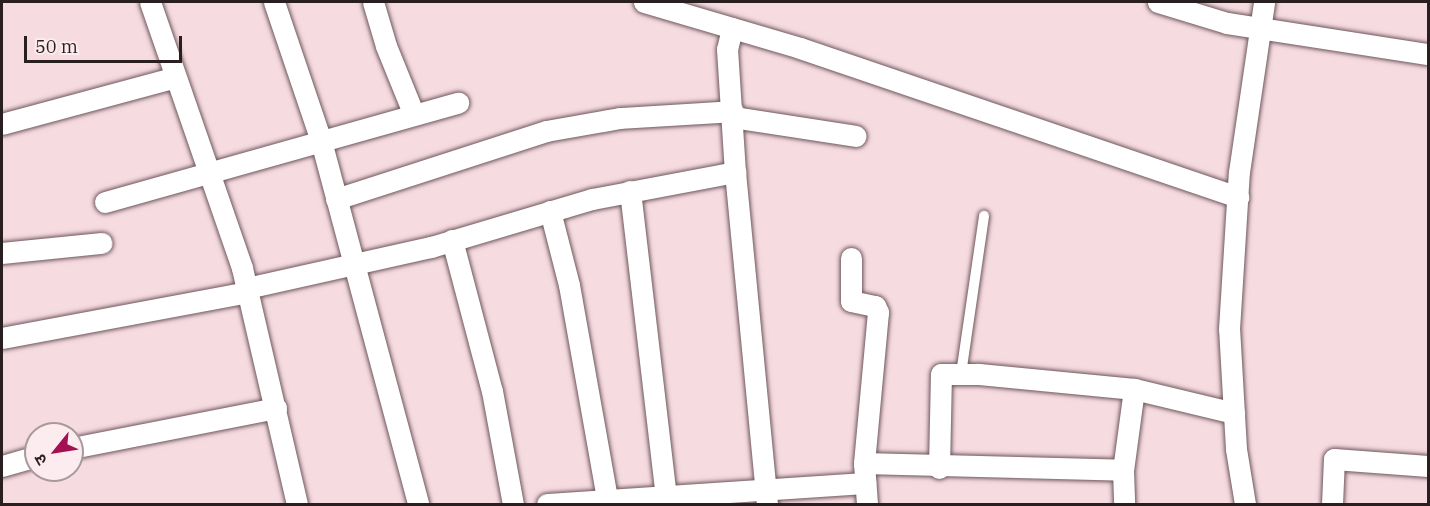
<!DOCTYPE html>
<html>
<head>
<meta charset="utf-8">
<style>
  body { margin:0 }
  #map { position:relative; width:1430px; height:506px; overflow:hidden; background:#f6dbe1; font-family:"IBM Plex Serif","Noto Sans Devanagari",serif }
  div>[style] { position:absolute }
  [style*='--x'] { left:calc(var(--x)*1px); top:calc(var(--y)*1px); width:calc(var(--w)*1px); rotate:calc(var(--a)*1deg) }
  .roads { filter:drop-shadow(0 0 2px #6d575c) drop-shadow(0 0 2px #6d575c) }
  .lane>* { height:10px; margin:-5px; padding:0 5px; transform-origin:5px; border-radius:5px; background:#fff }
  .street>* { height:21px; margin:-10.5px; padding:0 10.5px; transform-origin:10.5px; border-radius:10.5px; background:#fff }
  span { translate:-50% -50%; white-space:nowrap; text-align:center; line-height:1.15; -webkit-text-stroke:5px #fcebef; paint-order:stroke }
  .frame { position:absolute; inset:0; border:3px solid #291f21; pointer-events:none }
  .north { position:absolute; left:24px; top:422px; width:60px; height:60px; box-sizing:border-box; background:#fcebef; border:2px solid #a8999d; border-radius:50%; rotate:240deg; font-size:16px; font-weight:700; line-height:24px; text-align:center; color:#291f21 }
  .north::after { content:''; display:block; margin:auto; width:21px; height:27px; background:#a31153; clip-path:polygon(50% 0,100% 100%,50% 72%,0 100%) }
  .scale { position:absolute; left:24px; top:36px; width:158px; height:27px; box-sizing:border-box; border:3px solid #291f21; border-top:0; padding-left:8px; font-size:18px; line-height:21px; white-space:nowrap; color:#291f21; -webkit-text-stroke:4px #fcebef; paint-order:stroke }
</style>
</head>
<body>
<div id="map">
  <div class="roads">
    <div class="lane">
      <i style="--x:961;--y:374;--w:160;--a:-81.7"></i>
    </div>
    <div class="street">
      <i style="--x:150;--y:2;--w:281;--a:70.9"></i>
      <i style="--x:242;--y:268;--w:242;--a:76.9"></i>
      <i style="--x:274;--y:2;--w:147;--a:71.3"></i>
      <i style="--x:321;--y:141;--w:376;--a:75"></i>
      <i style="--x:373;--y:2;--w:46;--a:73.5"></i>
      <i style="--x:386;--y:46;--w:74;--a:67.9"></i>
      <i style="--x:644;--y:2;--w:163;--a:16.4"></i>
      <i style="--x:800;--y:48;--w:463;--a:18.8"></i>
      <i style="--x:1158;--y:2;--w:72;--a:16.9"></i>
      <i style="--x:1227;--y:23;--w:203;--a:8.8"></i>
      <i style="--x:732;--y:28;--w:22;--a:103"></i>
      <i style="--x:727;--y:49;--w:123;--a:86.3"></i>
      <i style="--x:735;--y:172;--w:334;--a:84.5"></i>
      <i style="--x:733;--y:117;--w:124;--a:8.8"></i>
      <i style="--x:2;--y:124;--w:177;--a:-15.1"></i>
      <i style="--x:630;--y:191;--w:315;--a:83.3"></i>
      <i style="--x:336;--y:199;--w:221;--a:-17.9"></i>
      <i style="--x:546;--y:131;--w:75;--a:-10"></i>
      <i style="--x:620;--y:118;--w:113;--a:-3.5"></i>
      <i style="--x:105;--y:202;--w:367;--a:-15.7"></i>
      <i style="--x:550;--y:211;--w:76;--a:75.6"></i>
      <i style="--x:569;--y:285;--w:217;--a:79.9"></i>
      <i style="--x:452;--y:240;--w:156;--a:75.2"></i>
      <i style="--x:492;--y:391;--w:115;--a:79.5"></i>
      <i style="--x:2;--y:253;--w:100;--a:-5.8"></i>
      <i style="--x:851;--y:258;--w:43;--a:90"></i>
      <i style="--x:851;--y:301;--w:25;--a:12"></i>
      <i style="--x:875;--y:306;--w:7;--a:63"></i>
      <i style="--x:878;--y:312;--w:152;--a:95.3"></i>
      <i style="--x:864;--y:463;--w:41;--a:85.8"></i>
      <i style="--x:247;--y:288;--w:189;--a:-12.6"></i>
      <i style="--x:431;--y:247;--w:168;--a:-16.6"></i>
      <i style="--x:592;--y:199;--w:146;--a:-10.7"></i>
      <i style="--x:2;--y:338;--w:250;--a:-10.6"></i>
      <i style="--x:1134;--y:389;--w:103;--a:13.5"></i>
      <i style="--x:72;--y:448;--w:208;--a:-11.1"></i>
      <i style="--x:864;--y:463;--w:259;--a:1.5"></i>
      <i style="--x:2;--y:466;--w:35;--a:-16"></i>
      <i style="--x:939;--y:468;--w:94;--a:-88.8"></i>
      <i style="--x:941;--y:374;--w:38;--a:0"></i>
      <i style="--x:979;--y:374;--w:156;--a:5.5"></i>
      <i style="--x:1134;--y:389;--w:82;--a:97.7"></i>
      <i style="--x:1123;--y:470;--w:34;--a:88"></i>
      <i style="--x:547;--y:504;--w:319;--a:-3.8"></i>
      <i style="--x:1245;--y:504;--w:56;--a:-99.3"></i>
      <i style="--x:1236;--y:449;--w:120;--a:-93.3"></i>
      <i style="--x:1229;--y:329;--w:157;--a:-86.4"></i>
      <i style="--x:1239;--y:172;--w:172;--a:-81.6"></i>
      <i style="--x:1332;--y:504;--w:45;--a:-87.5"></i>
      <i style="--x:1334;--y:459;--w:94;--a:4.3"></i>
    </div>
  </div>
  <div class="frame"></div>
  <div class="north">उ</div>
  <div class="scale">50 m</div>
</div>
</body>
</html>
